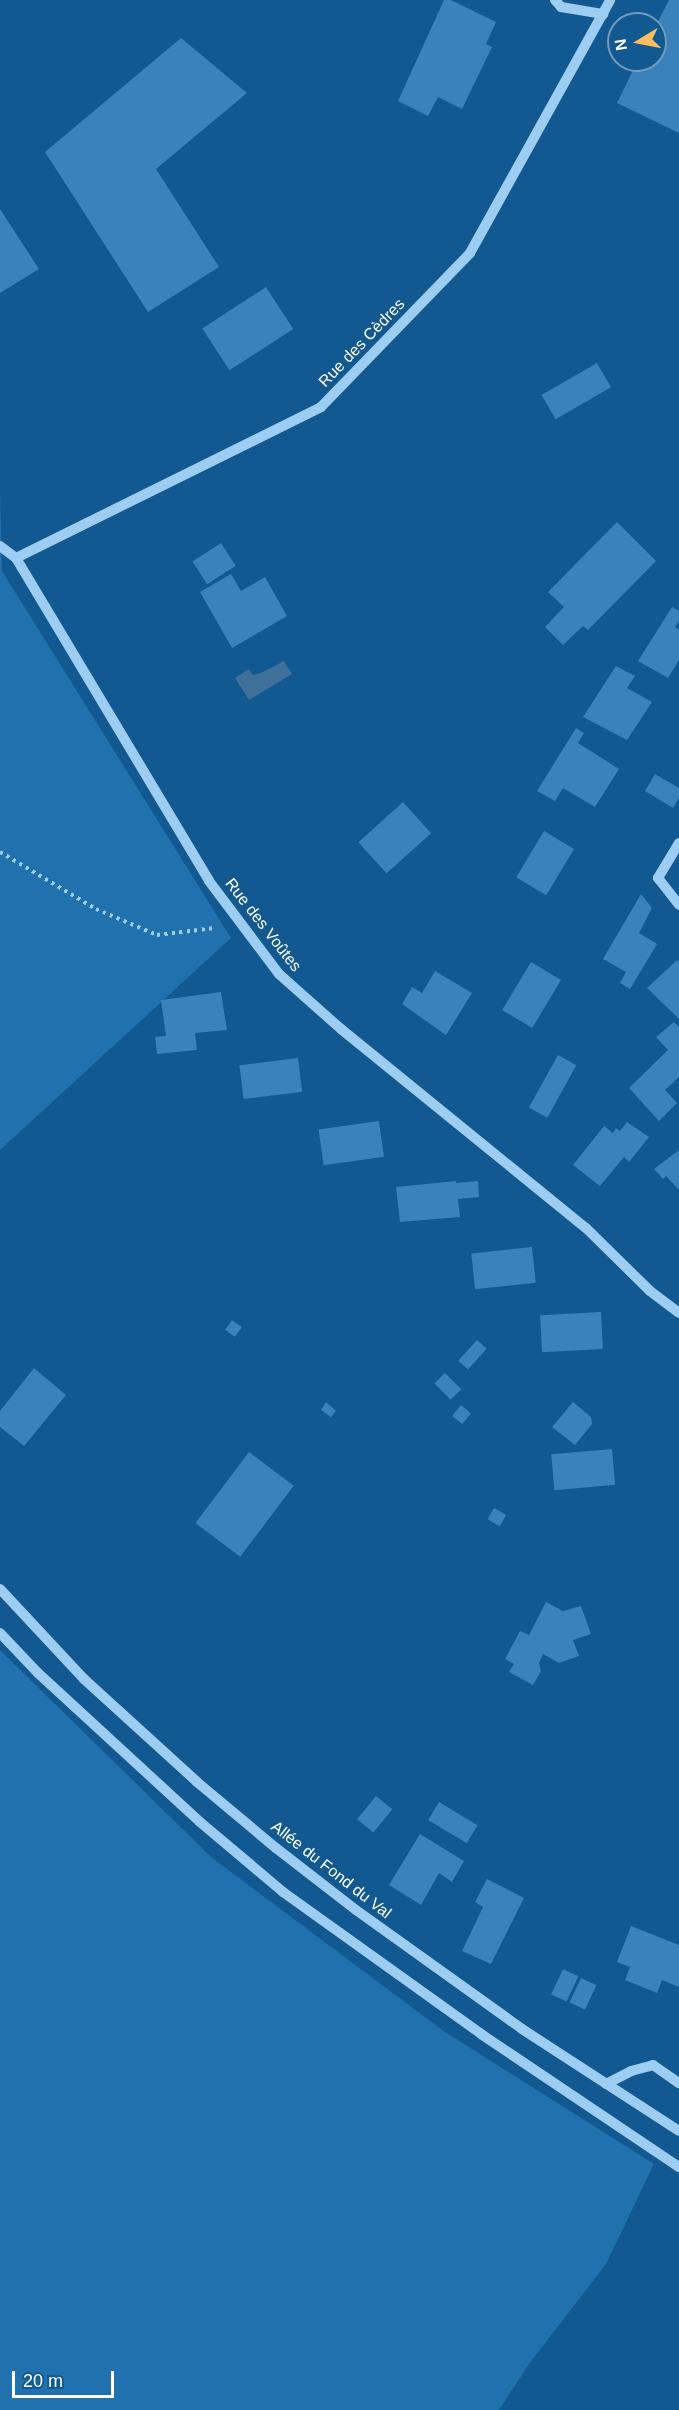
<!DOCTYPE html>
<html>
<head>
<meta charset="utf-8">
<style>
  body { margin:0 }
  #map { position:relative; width:679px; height:2410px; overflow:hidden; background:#125891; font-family:Arial,sans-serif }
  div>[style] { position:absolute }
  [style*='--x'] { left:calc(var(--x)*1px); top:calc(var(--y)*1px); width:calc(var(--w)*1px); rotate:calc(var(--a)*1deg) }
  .green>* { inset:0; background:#2071ae }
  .water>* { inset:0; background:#3e709a }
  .building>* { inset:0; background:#3a82b9; transform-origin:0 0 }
  .path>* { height:4px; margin-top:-2px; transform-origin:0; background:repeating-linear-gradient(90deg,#9dcdf2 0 3px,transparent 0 7.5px) }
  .minor>* { height:10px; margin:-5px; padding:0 5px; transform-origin:5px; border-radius:5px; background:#9dcdf2 }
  span { translate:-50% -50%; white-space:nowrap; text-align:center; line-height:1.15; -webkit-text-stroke:4.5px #125891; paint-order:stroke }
  .street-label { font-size:16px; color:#fff }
  .north { position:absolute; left:607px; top:12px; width:60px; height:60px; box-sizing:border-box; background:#125891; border:2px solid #719bbd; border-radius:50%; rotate:260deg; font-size:16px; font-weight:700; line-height:24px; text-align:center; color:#fff }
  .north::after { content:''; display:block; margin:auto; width:21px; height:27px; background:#ffbe5e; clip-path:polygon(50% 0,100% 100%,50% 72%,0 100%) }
  .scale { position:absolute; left:12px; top:2371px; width:102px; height:27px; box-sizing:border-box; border:3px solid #fff; border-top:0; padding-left:8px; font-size:18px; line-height:21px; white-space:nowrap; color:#fff; -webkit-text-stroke:4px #125891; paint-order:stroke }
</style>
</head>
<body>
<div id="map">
  <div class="green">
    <i style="clip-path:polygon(0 488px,2px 571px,231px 938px,0 1150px)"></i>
    <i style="clip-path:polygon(0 1650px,211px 1857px,442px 2030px,654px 2164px,606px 2264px,529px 2364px,499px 2410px,0 2410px)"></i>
  </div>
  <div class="water">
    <i style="clip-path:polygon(284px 661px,292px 674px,249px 700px,235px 678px,249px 669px,253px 675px,261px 673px)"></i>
  </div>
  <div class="building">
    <i style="clip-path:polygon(444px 0,451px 0,496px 22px,486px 44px,492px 47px,462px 109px,438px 97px,428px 116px,398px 101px)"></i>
    <i style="clip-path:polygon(669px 0,679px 0,679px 133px,617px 103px,638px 60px,655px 60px,655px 27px)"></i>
    <i style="clip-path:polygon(181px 38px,247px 93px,156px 169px,219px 267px,148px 312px,45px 152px)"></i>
    <i style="clip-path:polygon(0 209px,39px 269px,0 293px)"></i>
    <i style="left:266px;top:287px;width:50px;height:76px;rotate:57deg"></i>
    <i style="left:597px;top:363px;width:28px;height:64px;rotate:60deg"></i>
    <i style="clip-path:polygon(617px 522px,656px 561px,588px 630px,583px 626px,563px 645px,545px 627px,564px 607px,548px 592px)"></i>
    <i style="left:221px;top:543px;width:27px;height:34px;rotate:57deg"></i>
    <i style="clip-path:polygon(231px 574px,241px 591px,265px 577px,287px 616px,232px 648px,200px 592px)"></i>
    <i style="clip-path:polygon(672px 607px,679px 611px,679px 621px,675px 627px,679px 630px,679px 660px,668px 678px,638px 661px)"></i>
    <i style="clip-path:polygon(616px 666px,635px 676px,627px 688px,652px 702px,627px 740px,583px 717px)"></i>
    <i style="clip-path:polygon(576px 728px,584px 733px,578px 743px,619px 769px,595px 807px,563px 788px,555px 801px,537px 791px)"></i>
    <i style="clip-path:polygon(655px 774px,679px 788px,679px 798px,673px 808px,645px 791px)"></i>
    <i style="left:403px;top:802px;width:42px;height:60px;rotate:48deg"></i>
    <i style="left:544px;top:831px;width:35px;height:54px;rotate:31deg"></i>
    <i style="clip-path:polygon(641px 894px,652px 908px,639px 933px,657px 944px,630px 989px,620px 983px,626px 972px,603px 959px)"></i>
    <i style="clip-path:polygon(677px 960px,679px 962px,679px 1019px,647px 988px)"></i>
    <i style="left:531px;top:962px;width:35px;height:56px;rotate:31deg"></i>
    <i style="clip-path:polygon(435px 971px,472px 993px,446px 1035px,402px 1004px,412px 987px,422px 993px)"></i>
    <i style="clip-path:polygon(221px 992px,227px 1030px,195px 1033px,197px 1050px,157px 1054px,155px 1037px,166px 1036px,161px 1000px)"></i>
    <i style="clip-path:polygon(674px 1022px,679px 1027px,679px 1077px,665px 1090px,677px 1103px,659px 1121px,629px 1088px,668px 1050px,656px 1037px)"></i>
    <i style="left:558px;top:1055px;width:21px;height:60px;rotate:29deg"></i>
    <i style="left:298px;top:1058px;width:34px;height:59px;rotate:83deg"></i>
    <i style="left:379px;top:1121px;width:36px;height:61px;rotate:82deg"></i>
    <i style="clip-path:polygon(627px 1122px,649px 1137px,629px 1162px,624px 1157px,600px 1186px,573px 1165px,604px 1126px,613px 1133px,616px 1128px,620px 1131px)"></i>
    <i style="clip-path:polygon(679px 1150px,679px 1190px,666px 1176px,663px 1179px,654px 1169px)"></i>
    <i style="clip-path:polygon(456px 1181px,456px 1183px,478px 1181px,479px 1197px,458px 1199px,460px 1217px,400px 1222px,396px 1187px)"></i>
    <i style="left:532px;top:1247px;width:36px;height:61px;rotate:84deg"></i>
    <i style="left:601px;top:1312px;width:37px;height:61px;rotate:87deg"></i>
    <i style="left:232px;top:1320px;width:12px;height:12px;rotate:35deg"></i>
    <i style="left:477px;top:1340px;width:13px;height:28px;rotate:42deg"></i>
    <i style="clip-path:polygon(34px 1368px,66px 1395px,24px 1446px,0 1427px,0 1411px)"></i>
    <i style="left:445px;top:1373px;width:23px;height:15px;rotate:45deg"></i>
    <i style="clip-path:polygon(326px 1402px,336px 1411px,331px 1417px,321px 1410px)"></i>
    <i style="clip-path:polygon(573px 1402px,591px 1417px,592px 1424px,575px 1445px,552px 1427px)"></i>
    <i style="left:461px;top:1405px;width:13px;height:14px;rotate:39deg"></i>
    <i style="left:612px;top:1449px;width:36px;height:61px;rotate:85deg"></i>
    <i style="left:249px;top:1452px;width:56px;height:89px;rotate:37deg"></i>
    <i style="left:494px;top:1508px;width:14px;height:13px;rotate:30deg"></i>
    <i style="clip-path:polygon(546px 1602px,563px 1611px,581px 1606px,591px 1634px,573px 1640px,579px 1656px,559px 1663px,543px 1654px,539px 1663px,541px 1671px,533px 1685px,509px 1672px,514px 1664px,505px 1659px,520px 1631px,529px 1635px)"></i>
    <i style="left:376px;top:1796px;width:21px;height:30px;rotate:39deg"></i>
    <i style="left:439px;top:1802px;width:45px;height:21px;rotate:31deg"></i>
    <i style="clip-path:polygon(420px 1834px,464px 1861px,452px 1882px,439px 1873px,421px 1905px,389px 1885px)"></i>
    <i style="clip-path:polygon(487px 1879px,524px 1898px,491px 1964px,462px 1951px,483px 1907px,475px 1902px)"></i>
    <i style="clip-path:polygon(631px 1926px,679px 1945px,679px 1987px,662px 1980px,657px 1993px,625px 1980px,630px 1967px,617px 1962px)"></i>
    <i style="left:563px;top:1969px;width:17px;height:28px;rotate:25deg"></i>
    <i style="left:581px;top:1978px;width:17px;height:27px;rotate:25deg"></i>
  </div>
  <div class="path">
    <i style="--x:0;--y:852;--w:112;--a:30.7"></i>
    <i style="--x:96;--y:909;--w:66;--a:23.1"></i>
    <i style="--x:157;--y:935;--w:58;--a:-6.9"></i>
  </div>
  <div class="minor">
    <i style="--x:555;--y:0;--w:9;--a:49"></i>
    <i style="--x:561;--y:7;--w:43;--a:9.5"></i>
    <i style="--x:0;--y:546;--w:20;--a:37"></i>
    <i style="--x:16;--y:558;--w:376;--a:59.1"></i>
    <i style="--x:209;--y:881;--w:116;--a:53"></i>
    <i style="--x:279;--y:974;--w:83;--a:41.6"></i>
    <i style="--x:341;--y:1029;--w:316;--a:39.1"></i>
    <i style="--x:586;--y:1228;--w:90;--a:44.5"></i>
    <i style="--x:650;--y:1291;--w:36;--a:37"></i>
    <i style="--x:16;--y:558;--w:340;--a:-26.3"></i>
    <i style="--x:321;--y:407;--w:214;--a:-45.9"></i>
    <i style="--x:470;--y:253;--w:289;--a:-61"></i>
    <i style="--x:679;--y:843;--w:41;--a:121"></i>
    <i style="--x:658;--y:878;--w:34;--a:52"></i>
    <i style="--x:0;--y:1589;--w:123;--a:47"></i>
    <i style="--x:84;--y:1679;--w:153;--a:42.3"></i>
    <i style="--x:197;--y:1782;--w:103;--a:39.9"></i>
    <i style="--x:276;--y:1848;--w:101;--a:37.8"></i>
    <i style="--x:356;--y:1910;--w:204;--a:35.6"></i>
    <i style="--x:522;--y:2029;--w:187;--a:33"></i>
    <i style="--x:0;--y:1633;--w:55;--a:46.5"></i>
    <i style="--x:38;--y:1673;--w:220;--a:42.6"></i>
    <i style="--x:200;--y:1822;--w:109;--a:40.1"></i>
    <i style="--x:283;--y:1892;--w:244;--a:35.6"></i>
    <i style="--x:481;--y:2034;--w:239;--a:33.9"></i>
    <i style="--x:606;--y:2084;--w:28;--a:-27"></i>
    <i style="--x:631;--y:2071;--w:23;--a:-15"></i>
    <i style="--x:653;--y:2065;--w:32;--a:35"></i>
  </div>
  <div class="street-label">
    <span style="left:362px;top:343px;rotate:-46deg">Rue des Cèdres</span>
    <span style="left:263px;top:925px;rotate:52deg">Rue des Voûtes</span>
    <span style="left:331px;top:1870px;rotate:38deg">Allée du Fond du Val</span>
  </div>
  <div class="north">N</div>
  <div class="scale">20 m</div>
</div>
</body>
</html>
